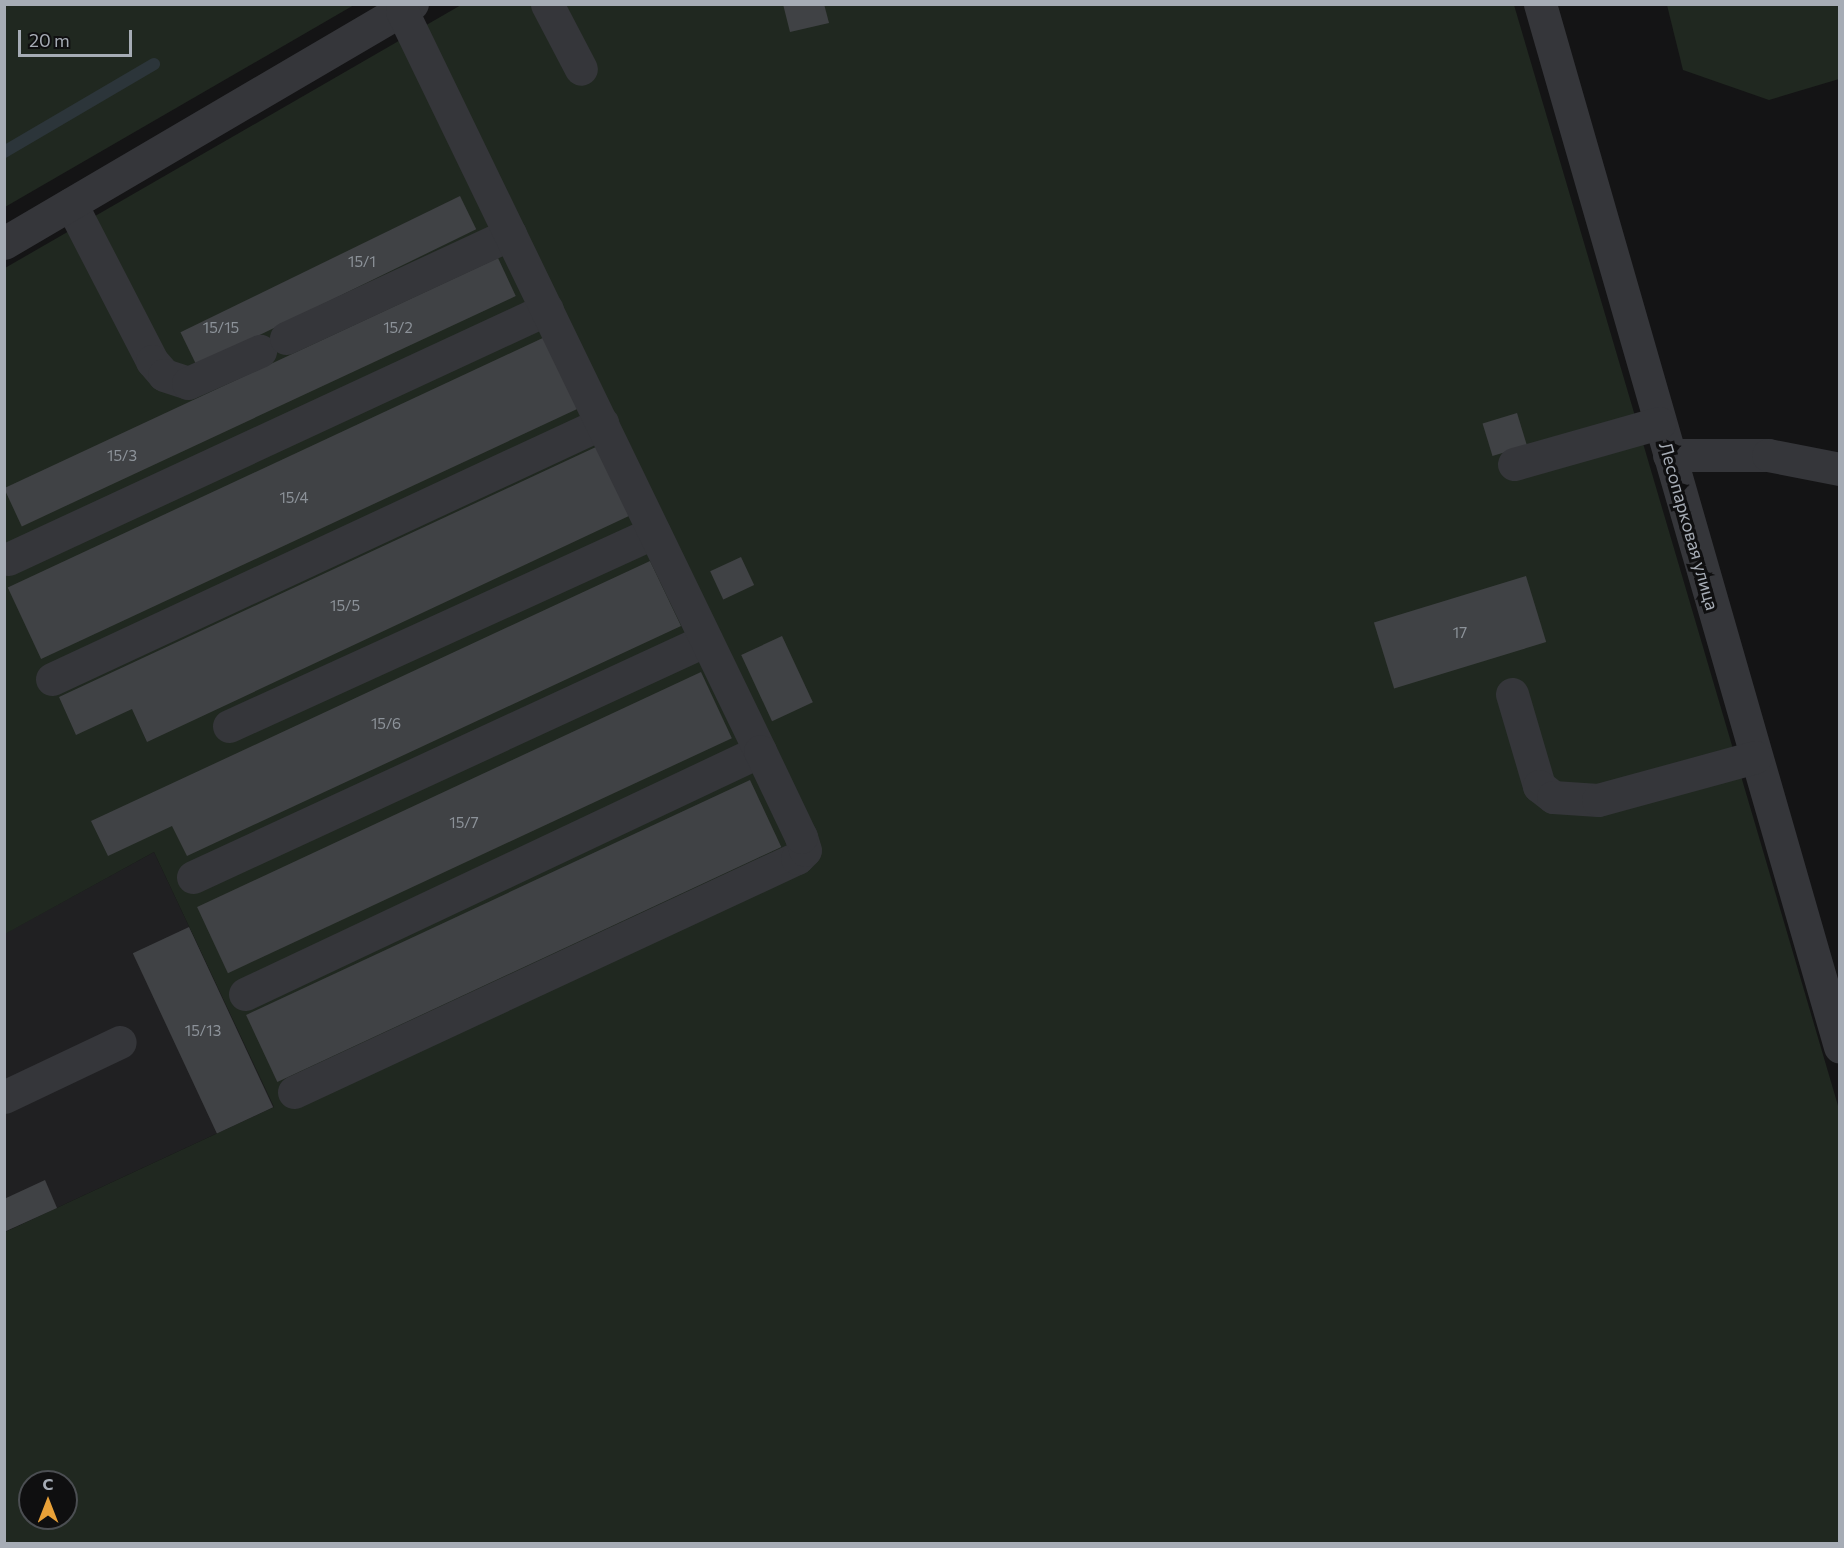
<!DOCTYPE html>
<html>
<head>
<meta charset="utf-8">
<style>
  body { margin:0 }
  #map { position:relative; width:1844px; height:1548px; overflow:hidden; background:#141415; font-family:Commissioner,sans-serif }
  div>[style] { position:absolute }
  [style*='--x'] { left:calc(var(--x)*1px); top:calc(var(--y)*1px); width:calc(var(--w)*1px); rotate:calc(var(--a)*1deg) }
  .built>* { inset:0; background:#202022 }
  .green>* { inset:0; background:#202820 }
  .stream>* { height:12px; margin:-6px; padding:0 6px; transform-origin:6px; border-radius:6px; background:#2c353a }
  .building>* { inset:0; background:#404245; transform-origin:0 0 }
  .minor>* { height:33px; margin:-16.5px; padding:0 16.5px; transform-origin:16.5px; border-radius:16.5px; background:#35363a }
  span { translate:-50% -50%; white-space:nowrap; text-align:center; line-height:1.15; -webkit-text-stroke:6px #0f0f10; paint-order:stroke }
  .number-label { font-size:15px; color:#8c9299 }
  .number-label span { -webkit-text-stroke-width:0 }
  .street-label { font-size:18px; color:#a6acb5 }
  .frame { position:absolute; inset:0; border:6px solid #a6acb5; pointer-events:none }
  .north { position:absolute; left:18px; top:1470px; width:60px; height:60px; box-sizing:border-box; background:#0f0f10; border:2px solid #4b4e52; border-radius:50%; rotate:0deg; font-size:16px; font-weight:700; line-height:24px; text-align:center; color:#a6acb5 }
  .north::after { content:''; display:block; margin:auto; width:21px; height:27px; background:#e9a138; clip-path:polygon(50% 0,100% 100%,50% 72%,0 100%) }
  .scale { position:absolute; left:18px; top:30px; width:114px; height:27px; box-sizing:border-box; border:3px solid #a6acb5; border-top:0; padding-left:8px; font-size:18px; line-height:21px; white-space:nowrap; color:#a6acb5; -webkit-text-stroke:4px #0f0f10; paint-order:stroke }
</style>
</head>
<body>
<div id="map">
  <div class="built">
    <i style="clip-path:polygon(154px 852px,274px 1107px,5px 1232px,4px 934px)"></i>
  </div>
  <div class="green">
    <i style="clip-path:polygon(5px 4px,354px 4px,354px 5px,5px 207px)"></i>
    <i style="clip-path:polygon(evenodd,461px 5px,1514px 5px,1839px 1109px,1839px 1543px,5px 1543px,5px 1232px,274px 1107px,154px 852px,5px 934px,5px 268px,461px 5px,30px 1482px,66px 1482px,66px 1518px,30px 1518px,30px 1482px)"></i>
    <i style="clip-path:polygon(1667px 5px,1839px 5px,1839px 79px,1769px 100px,1683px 70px)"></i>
  </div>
  <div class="stream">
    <i style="--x:4;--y:152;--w:174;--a:-30.4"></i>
  </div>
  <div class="building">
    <i style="clip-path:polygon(783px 4px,824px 4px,829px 23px,790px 32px)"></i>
    <i style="left:460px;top:196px;width:37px;height:311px;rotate:64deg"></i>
    <i style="left:498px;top:258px;width:42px;height:545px;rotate:65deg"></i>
    <i style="left:547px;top:336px;width:79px;height:595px;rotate:65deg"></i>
    <i style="left:1517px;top:413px;width:34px;height:36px;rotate:73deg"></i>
    <i style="clip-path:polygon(598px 446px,631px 515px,147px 742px,132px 709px,76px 735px,59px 697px)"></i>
    <i style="left:741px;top:557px;width:31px;height:34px;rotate:65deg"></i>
    <i style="clip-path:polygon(650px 561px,681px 626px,187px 856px,172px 826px,108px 856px,91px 821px)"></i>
    <i style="left:1526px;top:576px;width:69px;height:159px;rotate:73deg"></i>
    <i style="left:782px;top:636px;width:73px;height:45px;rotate:65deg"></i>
    <i style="left:701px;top:672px;width:73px;height:556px;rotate:65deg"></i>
    <i style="left:750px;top:780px;width:74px;height:556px;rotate:65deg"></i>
    <i style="left:189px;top:927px;width:199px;height:62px;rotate:65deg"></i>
    <i style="clip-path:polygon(45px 1180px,57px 1208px,4px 1232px,4px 1199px)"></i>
  </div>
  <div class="minor">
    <i style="--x:547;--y:4;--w:73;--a:62.4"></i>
    <i style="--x:1540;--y:4;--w:1085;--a:73.95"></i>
    <i style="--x:71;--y:204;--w:177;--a:62.7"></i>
    <i style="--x:152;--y:361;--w:18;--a:49"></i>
    <i style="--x:164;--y:375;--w:25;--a:18"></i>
    <i style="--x:188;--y:383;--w:79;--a:-24"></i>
    <i style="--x:4;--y:243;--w:473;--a:-30.4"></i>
    <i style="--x:286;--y:338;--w:247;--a:-24.9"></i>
    <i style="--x:1669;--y:455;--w:99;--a:0"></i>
    <i style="--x:1768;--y:455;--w:73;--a:11"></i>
    <i style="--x:1514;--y:464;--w:151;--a:-15.8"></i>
    <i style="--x:8;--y:559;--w:594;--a:-24.88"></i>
    <i style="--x:52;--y:679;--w:607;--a:-24.96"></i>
    <i style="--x:1512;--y:694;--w:96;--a:73.6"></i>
    <i style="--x:1539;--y:786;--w:18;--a:38"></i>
    <i style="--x:1553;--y:797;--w:45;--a:3.8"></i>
    <i style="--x:1598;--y:800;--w:163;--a:-15.3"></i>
    <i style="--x:229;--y:726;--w:467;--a:-24.5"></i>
    <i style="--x:193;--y:877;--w:565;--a:-24.8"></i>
    <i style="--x:245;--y:994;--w:569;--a:-25.26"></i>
    <i style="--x:760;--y:751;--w:822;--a:-115.82"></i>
    <i style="--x:294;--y:1092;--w:555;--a:-24.95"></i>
    <i style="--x:797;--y:858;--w:11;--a:-45"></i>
    <i style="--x:805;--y:850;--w:14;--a:-107"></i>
    <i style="--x:801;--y:837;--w:95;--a:-115.5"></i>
    <i style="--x:4;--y:1097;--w:128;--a:-25.4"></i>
  </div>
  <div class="number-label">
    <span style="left:362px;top:262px">15/1</span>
    <span style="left:221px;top:328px">15/15</span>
    <span style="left:398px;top:328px">15/2</span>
    <span style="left:122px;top:456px">15/3</span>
    <span style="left:294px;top:498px">15/4</span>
    <span style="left:345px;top:606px">15/5</span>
    <span style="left:1460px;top:633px">17</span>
    <span style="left:386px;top:724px">15/6</span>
    <span style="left:464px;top:823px">15/7</span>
    <span style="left:203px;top:1031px">15/13</span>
  </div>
  <div class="street-label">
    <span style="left:1689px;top:526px;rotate:74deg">Лесопарковая улица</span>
  </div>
  <div class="frame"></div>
  <div class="north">С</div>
  <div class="scale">20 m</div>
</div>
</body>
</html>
